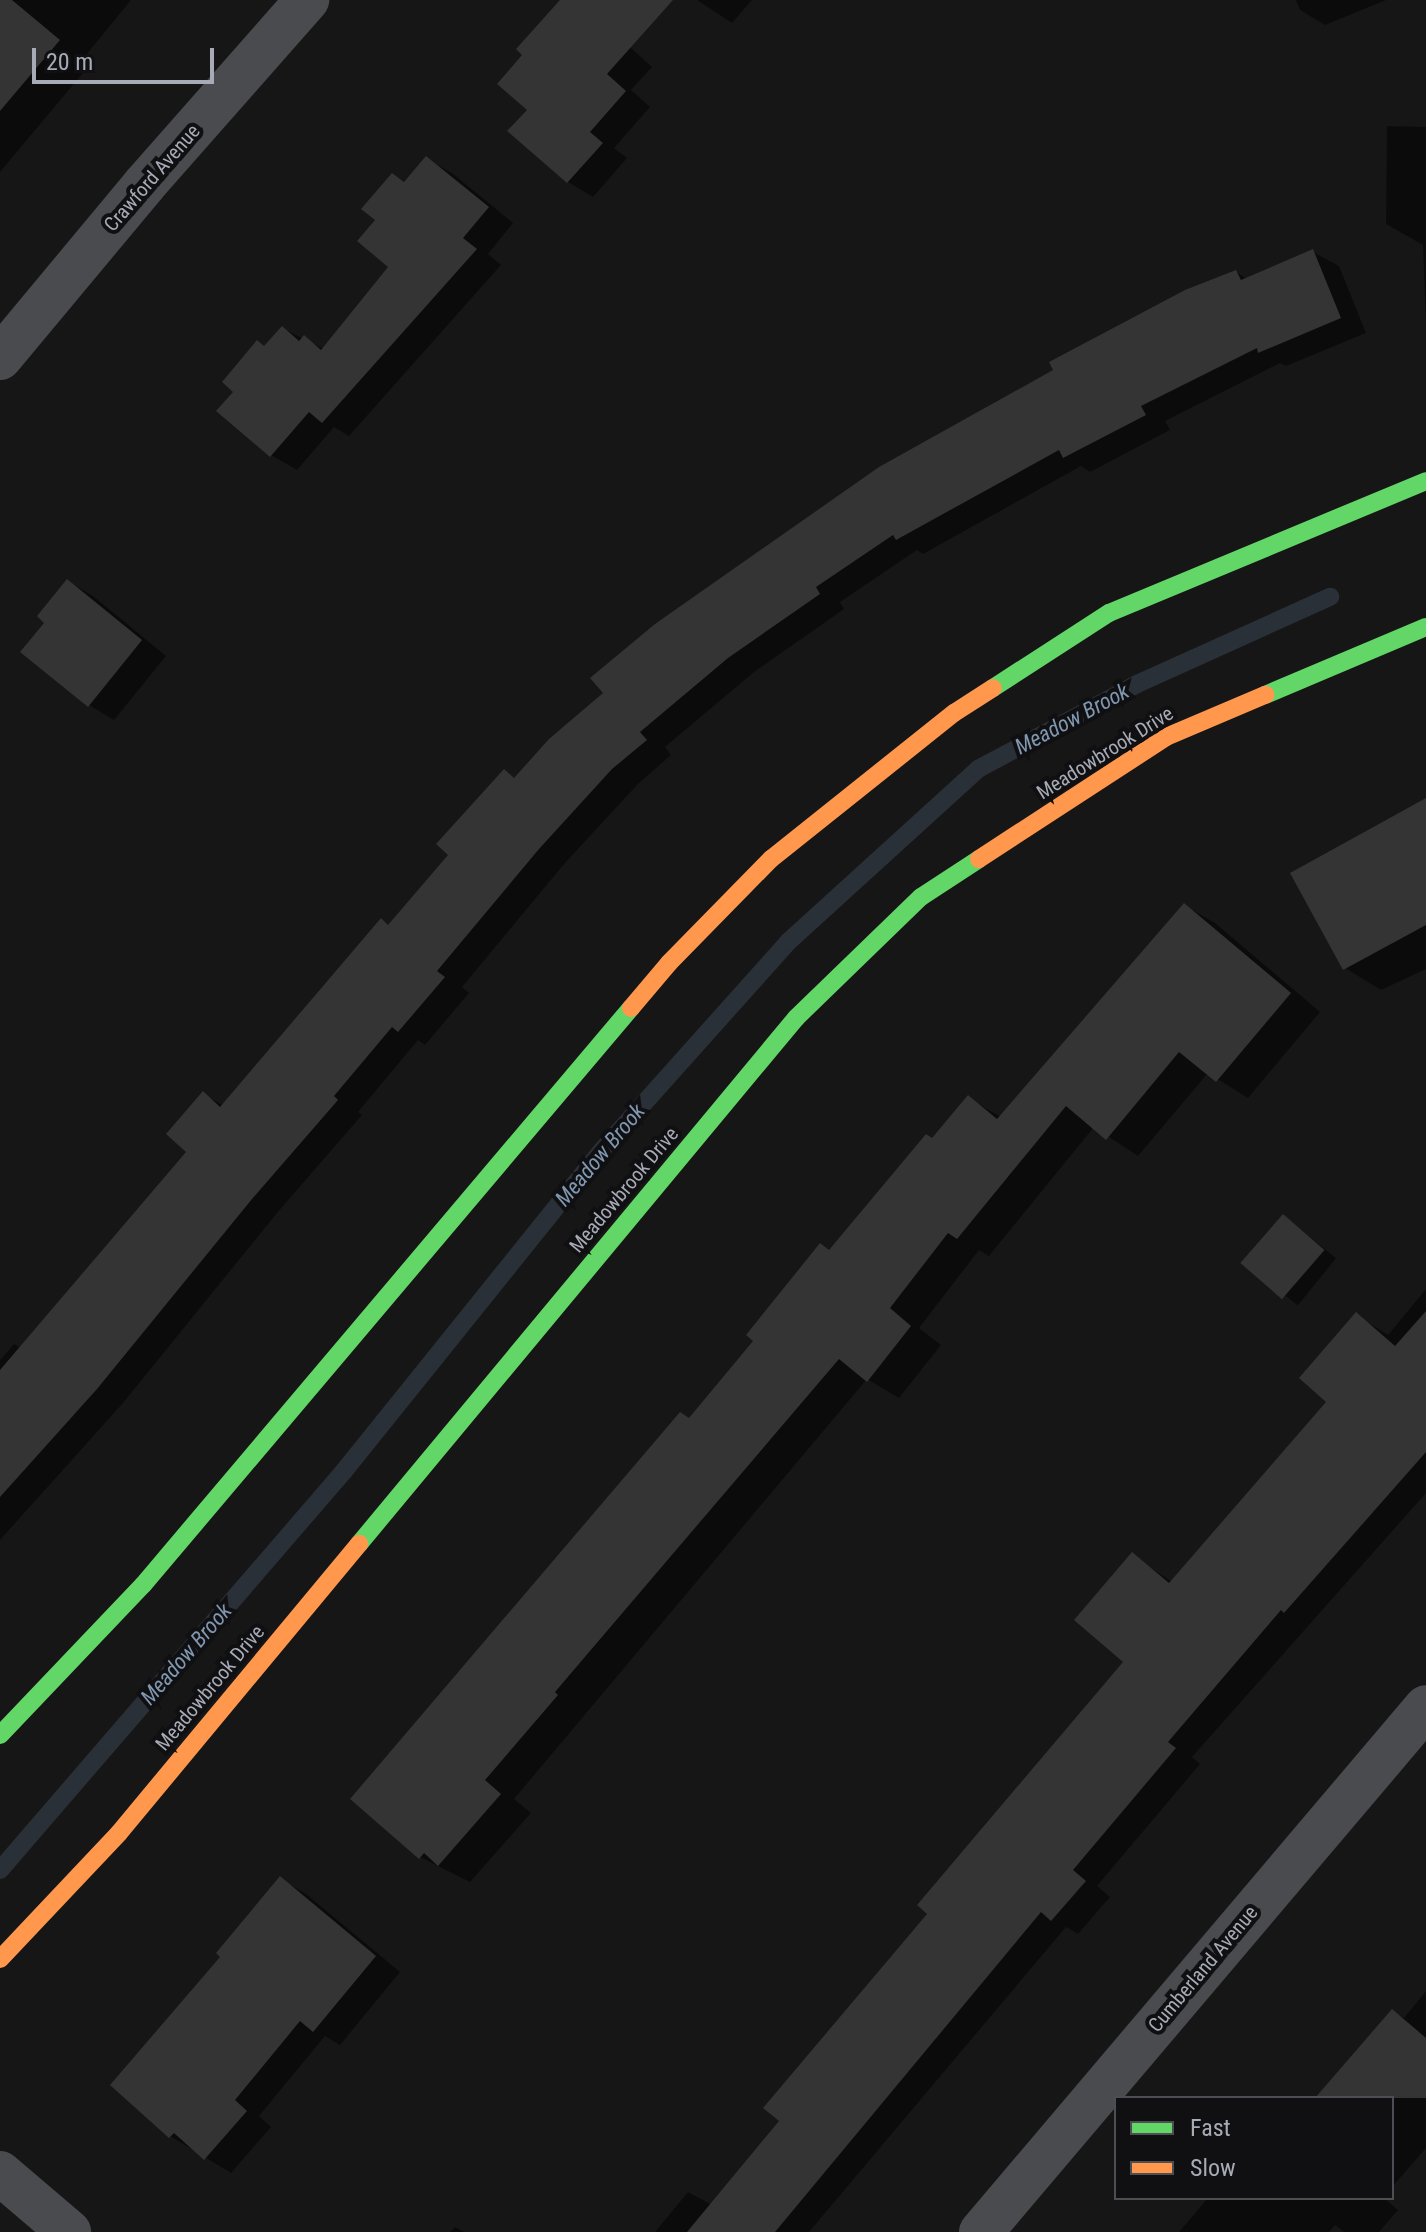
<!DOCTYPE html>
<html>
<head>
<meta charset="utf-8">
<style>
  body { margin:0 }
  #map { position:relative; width:1426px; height:2232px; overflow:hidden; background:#161616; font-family:"Roboto Condensed",sans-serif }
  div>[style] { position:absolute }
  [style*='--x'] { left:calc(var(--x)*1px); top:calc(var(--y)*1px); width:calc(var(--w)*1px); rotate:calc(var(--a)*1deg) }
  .shadow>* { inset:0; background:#0007; transform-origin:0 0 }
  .stream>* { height:18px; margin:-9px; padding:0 9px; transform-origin:9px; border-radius:9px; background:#2a3037 }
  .building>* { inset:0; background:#343435; transform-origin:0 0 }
  .street>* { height:44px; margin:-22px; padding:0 22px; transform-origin:22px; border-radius:22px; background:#4a4b4e }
  .fast>* { height:18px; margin:-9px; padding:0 9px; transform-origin:9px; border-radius:9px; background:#63d668 }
  .slow>* { height:18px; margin:-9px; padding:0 9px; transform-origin:9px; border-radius:9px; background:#ff974d }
  span { translate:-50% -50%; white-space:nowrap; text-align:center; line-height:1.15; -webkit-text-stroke:8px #101012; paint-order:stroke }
  .street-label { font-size:20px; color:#a7abb6 }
  .water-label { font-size:22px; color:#8097b0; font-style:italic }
  .legend { position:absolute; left:1114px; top:2096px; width:280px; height:104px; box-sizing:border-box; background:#101012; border:2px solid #4c4e54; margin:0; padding:10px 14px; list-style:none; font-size:24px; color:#a7abb6 }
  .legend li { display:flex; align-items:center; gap:16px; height:40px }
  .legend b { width:40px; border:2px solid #4c4e54 }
  .scale { position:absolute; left:32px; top:48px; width:182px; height:36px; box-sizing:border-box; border:4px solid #a7abb6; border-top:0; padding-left:10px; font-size:24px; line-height:28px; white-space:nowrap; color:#a7abb6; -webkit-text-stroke:6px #101012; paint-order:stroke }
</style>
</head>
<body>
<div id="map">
  <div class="shadow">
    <i style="clip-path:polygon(0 0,131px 0,86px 55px,93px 61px,0 172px)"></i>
    <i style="clip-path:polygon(563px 0,591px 12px,652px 67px,631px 90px,650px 107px,614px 148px,627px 158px,593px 197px,568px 182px,529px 110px,525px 55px)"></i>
    <i style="clip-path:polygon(697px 0,752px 0,732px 23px)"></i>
    <i style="clip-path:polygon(1296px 0,1386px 0,1325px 25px,1300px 10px)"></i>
    <i style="clip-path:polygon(1387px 126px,1426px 127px,1426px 326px,1423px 245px,1386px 224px)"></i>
    <i style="clip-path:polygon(426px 159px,452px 173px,513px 223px,488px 254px,501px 265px,349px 436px,334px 427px,297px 470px,271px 455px,266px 347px,282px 328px,324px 349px,391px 267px,378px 220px,393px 175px,406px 183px)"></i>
    <i style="clip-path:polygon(1313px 252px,1339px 266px,1366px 333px,1286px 366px,1280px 363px,1165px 421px,1170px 430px,1090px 472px,1081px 466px,923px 554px,917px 550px,840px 602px,844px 609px,754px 672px,665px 747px,671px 755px,638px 784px,565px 863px,462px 987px,469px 993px,425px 1045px,418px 1040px,358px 1112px,362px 1115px,277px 1213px,123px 1403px,0 1540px,0 1360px,14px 1344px,21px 1348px,189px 1152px,203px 1094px,224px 1106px,381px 921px,390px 926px,451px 855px,504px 772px,516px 779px,1236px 272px,1247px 279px)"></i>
    <i style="clip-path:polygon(67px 581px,93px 596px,166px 656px,114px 720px,89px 705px,47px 623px)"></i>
    <i style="clip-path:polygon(1426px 801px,1426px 969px,1381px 990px,1345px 968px)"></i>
    <i style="clip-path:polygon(1184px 905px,1215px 923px,1320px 1012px,1248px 1098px,1208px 1073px,1138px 1156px,1094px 1127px,989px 1256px,979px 1250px,919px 1328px,941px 1345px,899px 1398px,867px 1379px,514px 1799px,531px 1813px,470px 1882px,420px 1857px,690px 1420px,830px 1252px,968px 1098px,1001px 1117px)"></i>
    <i style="left:1284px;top:1216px;width:67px;height:61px;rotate:39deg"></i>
    <i style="clip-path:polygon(1426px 1289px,1426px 1493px,1192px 1757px,1200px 1764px,1097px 1886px,1110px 1897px,1078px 1934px,1066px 1927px,809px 2232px,655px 2232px,688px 2192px,712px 2205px,782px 2120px,930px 1914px,1126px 1662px,1132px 1555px,1172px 1582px,1329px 1401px,1356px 1315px,1388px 1335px)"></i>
    <i style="clip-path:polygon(280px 1879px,306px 1894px,400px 1972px,340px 2045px,325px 2036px,259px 2116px,271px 2127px,231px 2173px,170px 2136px,223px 1957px)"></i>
    <i style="clip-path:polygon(1426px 1991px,1426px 2148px,1392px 2187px,1392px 2098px,1318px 2098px,1392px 2011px,1404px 2018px)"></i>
    <i style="clip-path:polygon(1208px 2198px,1384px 2198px,1398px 2210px,1379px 2232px,1344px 2232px,1335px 2225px,1329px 2232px,1179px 2232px)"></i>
    <i style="clip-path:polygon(455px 2227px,464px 2232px,450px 2232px)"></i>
  </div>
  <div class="stream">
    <i style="--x:0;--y:1870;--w:527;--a:-49.23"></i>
    <i style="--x:344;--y:1471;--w:413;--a:-51.2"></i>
    <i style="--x:603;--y:1149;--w:278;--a:-48.2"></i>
    <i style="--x:788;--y:942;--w:257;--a:-42.3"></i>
    <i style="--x:978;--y:769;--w:180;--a:-28.1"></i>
    <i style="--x:1137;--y:684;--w:212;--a:-24.3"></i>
  </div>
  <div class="building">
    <i style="clip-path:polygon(0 0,12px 0,60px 40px,0 111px)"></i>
    <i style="clip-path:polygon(560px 0,673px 0,607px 74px,626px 91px,590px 132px,603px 143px,567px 183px,507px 131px,527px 110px,497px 84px,522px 55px,516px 49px)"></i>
    <i style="clip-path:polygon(426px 156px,489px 207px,463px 238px,477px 249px,322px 423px,309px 412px,270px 457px,216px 411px,233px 392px,222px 382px,257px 340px,264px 346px,282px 326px,299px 341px,304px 335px,321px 350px,388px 267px,357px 241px,375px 220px,361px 209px,392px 173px,404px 182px)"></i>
    <i style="clip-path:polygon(1313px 249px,1341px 318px,1258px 353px,1257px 348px,1141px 406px,1146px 415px,1063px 458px,1059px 450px,896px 540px,893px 535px,816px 587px,820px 594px,728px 658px,640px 732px,647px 740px,612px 769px,539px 849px,437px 971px,445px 977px,398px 1032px,392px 1027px,334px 1096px,338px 1100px,252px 1199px,97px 1389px,0 1497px,0 1370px,186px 1152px,166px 1134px,203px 1091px,220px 1107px,381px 918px,388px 925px,448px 855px,436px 844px,504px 769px,514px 778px,549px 739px,603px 693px,590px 678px,655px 624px,879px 467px,1053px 370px,1049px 362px,1185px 290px,1236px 270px,1241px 280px)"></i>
    <i style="clip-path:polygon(67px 579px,142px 640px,88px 707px,20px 652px,44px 623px,37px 616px)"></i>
    <i style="clip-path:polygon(1426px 798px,1426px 925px,1343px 970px,1290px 873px)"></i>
    <i style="clip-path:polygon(1184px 903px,1291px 993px,1216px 1082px,1179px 1052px,1106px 1140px,1066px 1106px,957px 1239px,948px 1233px,890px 1308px,911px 1326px,867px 1382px,839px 1359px,555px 1692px,558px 1695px,485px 1780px,501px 1794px,438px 1866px,424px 1853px,419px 1859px,350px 1799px,680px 1412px,689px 1418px,753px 1341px,746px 1335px,820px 1243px,829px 1250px,926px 1134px,932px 1138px,968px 1095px,997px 1119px)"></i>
    <i style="left:1283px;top:1214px;width:55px;height:65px;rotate:41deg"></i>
    <i style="clip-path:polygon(1426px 1311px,1426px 1452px,1284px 1613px,1281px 1610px,1168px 1742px,1176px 1748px,1073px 1870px,1086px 1881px,1051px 1921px,1041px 1912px,775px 2232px,687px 2232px,779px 2121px,763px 2108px,927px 1914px,917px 1905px,1123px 1662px,1074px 1620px,1132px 1552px,1169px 1583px,1326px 1402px,1299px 1378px,1356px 1312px,1395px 1346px)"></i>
    <i style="clip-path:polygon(280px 1876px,376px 1956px,313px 2032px,300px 2021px,235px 2100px,247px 2111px,204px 2160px,174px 2133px,169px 2138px,110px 2085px,220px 1957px,216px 1953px)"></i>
    <i style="clip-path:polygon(1392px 2009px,1426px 2038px,1426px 2098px,1315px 2098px)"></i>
  </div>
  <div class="street">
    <i style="--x:0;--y:358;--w:225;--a:-50.2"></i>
    <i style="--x:144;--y:185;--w:247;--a:-48.6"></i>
    <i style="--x:0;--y:2173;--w:91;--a:40.5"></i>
    <i style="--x:981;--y:2232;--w:688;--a:-49.71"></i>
  </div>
  <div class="fast">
    <i style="--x:993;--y:688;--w:138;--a:-32.9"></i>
    <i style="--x:1109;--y:613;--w:343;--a:-22.6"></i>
    <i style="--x:1265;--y:695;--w:175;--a:-22.9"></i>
    <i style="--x:359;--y:1544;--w:684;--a:-50.28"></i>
    <i style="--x:796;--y:1018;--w:174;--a:-44.1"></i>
    <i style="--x:921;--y:897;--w:69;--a:-33.2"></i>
    <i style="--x:0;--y:1735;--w:207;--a:-46.4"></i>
    <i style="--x:143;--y:1585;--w:756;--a:-49.78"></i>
  </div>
  <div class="slow">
    <i style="--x:979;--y:859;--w:223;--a:-33.1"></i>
    <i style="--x:1166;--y:737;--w:108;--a:-23"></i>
    <i style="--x:631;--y:1008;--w:59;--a:-49.8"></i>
    <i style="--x:669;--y:963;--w:146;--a:-45.6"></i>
    <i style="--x:771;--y:859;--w:234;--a:-38.6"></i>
    <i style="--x:954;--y:713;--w:46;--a:-32.7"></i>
    <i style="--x:0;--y:1959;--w:173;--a:-46.6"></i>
    <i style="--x:119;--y:1833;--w:376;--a:-50.3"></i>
  </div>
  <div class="street-label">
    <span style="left:152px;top:178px;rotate:-49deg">Crawford Avenue</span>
    <span style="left:1105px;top:753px;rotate:-32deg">Meadowbrook Drive</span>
    <span style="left:624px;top:1190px;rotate:-50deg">Meadowbrook Drive</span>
    <span style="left:210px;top:1688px;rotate:-50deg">Meadowbrook Drive</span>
    <span style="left:1203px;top:1969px;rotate:-50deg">Cumberland Avenue</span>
  </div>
  <div class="water-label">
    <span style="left:1072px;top:719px;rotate:-28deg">Meadow Brook</span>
    <span style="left:600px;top:1155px;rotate:-50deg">Meadow Brook</span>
    <span style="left:186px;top:1654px;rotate:-49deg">Meadow Brook</span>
  </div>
  <ul class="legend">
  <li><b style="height:10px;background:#63d668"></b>Fast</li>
  <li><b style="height:10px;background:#ff974d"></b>Slow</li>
  </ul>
  <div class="scale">20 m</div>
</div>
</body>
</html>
